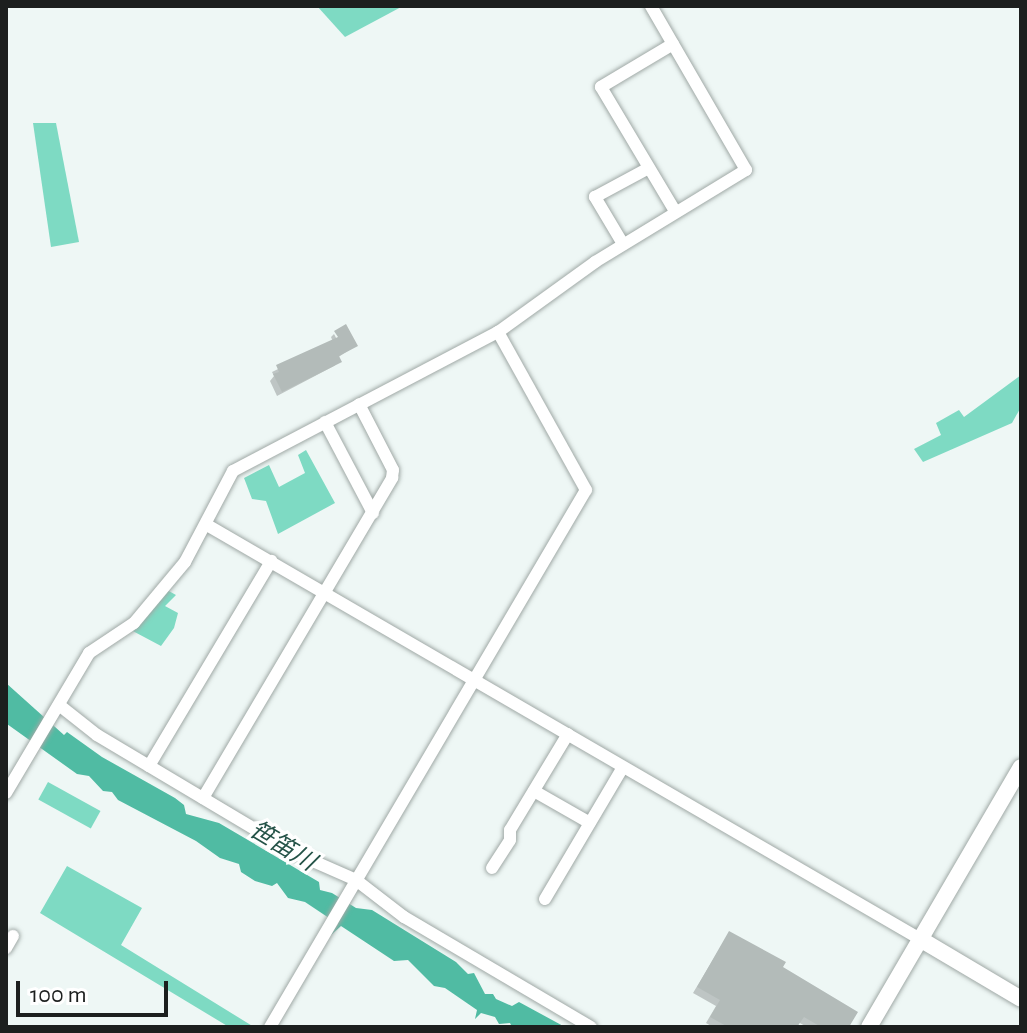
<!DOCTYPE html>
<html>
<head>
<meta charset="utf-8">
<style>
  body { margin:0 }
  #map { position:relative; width:1027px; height:1033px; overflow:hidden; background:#eef7f5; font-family:"Alegreya Sans","Noto Sans JP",sans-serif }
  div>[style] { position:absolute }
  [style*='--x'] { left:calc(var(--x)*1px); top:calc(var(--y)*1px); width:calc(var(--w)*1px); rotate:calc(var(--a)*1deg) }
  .green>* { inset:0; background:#7edac3; transform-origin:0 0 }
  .water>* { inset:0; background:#50bba3 }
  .shadow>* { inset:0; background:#0003 }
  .building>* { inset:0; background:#b3bbb9 }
  .roads { filter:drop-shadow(0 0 2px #a0a9a6) drop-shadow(0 0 2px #a0a9a6) }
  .street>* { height:12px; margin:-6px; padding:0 6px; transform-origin:6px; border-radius:6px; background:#fff }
  .secondary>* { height:16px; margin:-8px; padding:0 8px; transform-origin:8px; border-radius:8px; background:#fff }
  span { translate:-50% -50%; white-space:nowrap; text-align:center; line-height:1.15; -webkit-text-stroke:6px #fff; paint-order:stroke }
  .water-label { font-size:24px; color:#255348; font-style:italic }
  .frame { position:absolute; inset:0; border:8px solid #1c1f1e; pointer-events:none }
  .scale { position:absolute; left:16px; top:981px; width:152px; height:36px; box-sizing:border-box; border:4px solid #1c1f1e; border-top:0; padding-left:10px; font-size:24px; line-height:28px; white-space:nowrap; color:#1c1f1e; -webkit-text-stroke:6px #fff; paint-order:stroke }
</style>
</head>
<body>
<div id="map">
  <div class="green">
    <i style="clip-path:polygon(317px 6px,403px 6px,345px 37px)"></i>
    <i style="clip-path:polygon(33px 123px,56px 123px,79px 242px,51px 247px)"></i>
    <i style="clip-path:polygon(1021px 375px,1021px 407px,1012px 423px,923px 462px,914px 449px,941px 435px,936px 423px,959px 410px,964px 417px)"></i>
    <i style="clip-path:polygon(306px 450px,335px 503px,278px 534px,266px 501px,252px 499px,244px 478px,269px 465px,279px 487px,305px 473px,298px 455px)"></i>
    <i style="clip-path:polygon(167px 590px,176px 595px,165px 606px,178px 613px,174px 628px,161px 646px,129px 629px)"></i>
    <i style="left:48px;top:782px;width:60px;height:20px;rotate:29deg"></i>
    <i style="clip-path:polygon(67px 866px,142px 908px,121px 945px,254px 1027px,229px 1027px,40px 913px)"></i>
  </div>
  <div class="water">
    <i style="clip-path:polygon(6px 683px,64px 735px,67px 732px,102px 757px,175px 798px,184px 805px,186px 814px,219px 823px,319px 882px,320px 890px,332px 893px,356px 908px,372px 910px,456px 962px,468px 974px,474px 973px,485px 994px,493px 994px,496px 999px,512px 1006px,519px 1002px,565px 1027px,512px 1027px,510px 1023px,499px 1024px,495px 1017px,481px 1013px,475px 1019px,477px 1010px,445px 988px,434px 986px,408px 960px,394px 961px,341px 926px,328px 938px,338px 924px,305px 902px,288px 898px,277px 883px,272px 886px,255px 881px,241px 872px,239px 864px,220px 858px,196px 841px,118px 800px,112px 792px,103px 791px,89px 776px,77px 774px,7px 724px)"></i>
  </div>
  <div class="shadow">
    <i style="clip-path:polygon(334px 334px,341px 347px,355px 346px,337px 358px,339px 361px,334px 366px,277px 396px,270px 381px,274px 376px,272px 372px,333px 342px,331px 337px)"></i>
    <i style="clip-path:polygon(729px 933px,781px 968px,847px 1027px,807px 1027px,798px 1022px,795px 1027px,713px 1027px,706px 1023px,716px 1006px,693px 993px)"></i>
  </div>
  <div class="building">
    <i style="clip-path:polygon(346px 324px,358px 346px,339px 356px,342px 362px,282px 392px,273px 374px,279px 372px,276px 365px,338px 337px,334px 331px)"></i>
    <i style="clip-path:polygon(729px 931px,786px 962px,783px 967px,858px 1012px,849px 1027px,821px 1027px,804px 1017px,797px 1027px,728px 1027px,710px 1017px,720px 1000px,697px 987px)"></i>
  </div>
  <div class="roads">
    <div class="street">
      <i style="--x:673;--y:44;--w:84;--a:149.2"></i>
      <i style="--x:601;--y:87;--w:144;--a:59.2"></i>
      <i style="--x:623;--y:244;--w:55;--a:-120.8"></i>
      <i style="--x:595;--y:197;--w:59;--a:-28.3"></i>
      <i style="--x:325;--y:422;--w:103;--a:62.2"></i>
      <i style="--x:207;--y:525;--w:824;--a:30.14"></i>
      <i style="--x:59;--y:705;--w:48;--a:38.3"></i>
      <i style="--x:97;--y:735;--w:233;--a:30.8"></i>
      <i style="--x:297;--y:854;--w:64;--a:23.8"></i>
      <i style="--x:356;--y:880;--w:61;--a:37.6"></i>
      <i style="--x:404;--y:917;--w:217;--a:30.5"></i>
      <i style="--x:149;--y:766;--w:239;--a:-59.2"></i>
      <i style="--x:534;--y:791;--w:64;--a:29.7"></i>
      <i style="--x:6;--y:793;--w:163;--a:-59.3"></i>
      <i style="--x:89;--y:653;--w:54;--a:-33.7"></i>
      <i style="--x:134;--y:623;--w:80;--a:-50.1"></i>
      <i style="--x:185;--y:562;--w:103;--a:-62.2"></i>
      <i style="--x:233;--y:471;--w:299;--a:-27.7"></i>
      <i style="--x:498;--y:332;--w:120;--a:-35.8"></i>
      <i style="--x:595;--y:262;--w:177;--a:-31.4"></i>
      <i style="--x:746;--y:170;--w:190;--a:-120.1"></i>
      <i style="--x:203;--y:798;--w:372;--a:-59.4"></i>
      <i style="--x:392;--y:478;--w:8;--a:-83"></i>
      <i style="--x:393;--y:470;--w:74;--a:-117.3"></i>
      <i style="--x:492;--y:868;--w:33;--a:-57"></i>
      <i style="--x:510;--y:840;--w:10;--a:-90"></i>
      <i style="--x:510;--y:830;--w:112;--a:-58.9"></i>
      <i style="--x:545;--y:899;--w:153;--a:-59.4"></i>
      <i style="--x:6;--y:948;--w:14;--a:-60"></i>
      <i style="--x:270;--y:1027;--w:623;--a:-59.53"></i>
      <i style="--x:586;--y:490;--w:181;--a:-119.1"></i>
    </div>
    <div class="secondary">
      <i style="--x:920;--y:939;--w:117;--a:30.7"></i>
      <i style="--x:869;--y:1027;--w:301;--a:-59.7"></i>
    </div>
  </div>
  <div class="water-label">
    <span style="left:282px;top:847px;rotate:31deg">笹笛川</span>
  </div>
  <div class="frame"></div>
  <div class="scale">100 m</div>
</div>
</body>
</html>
